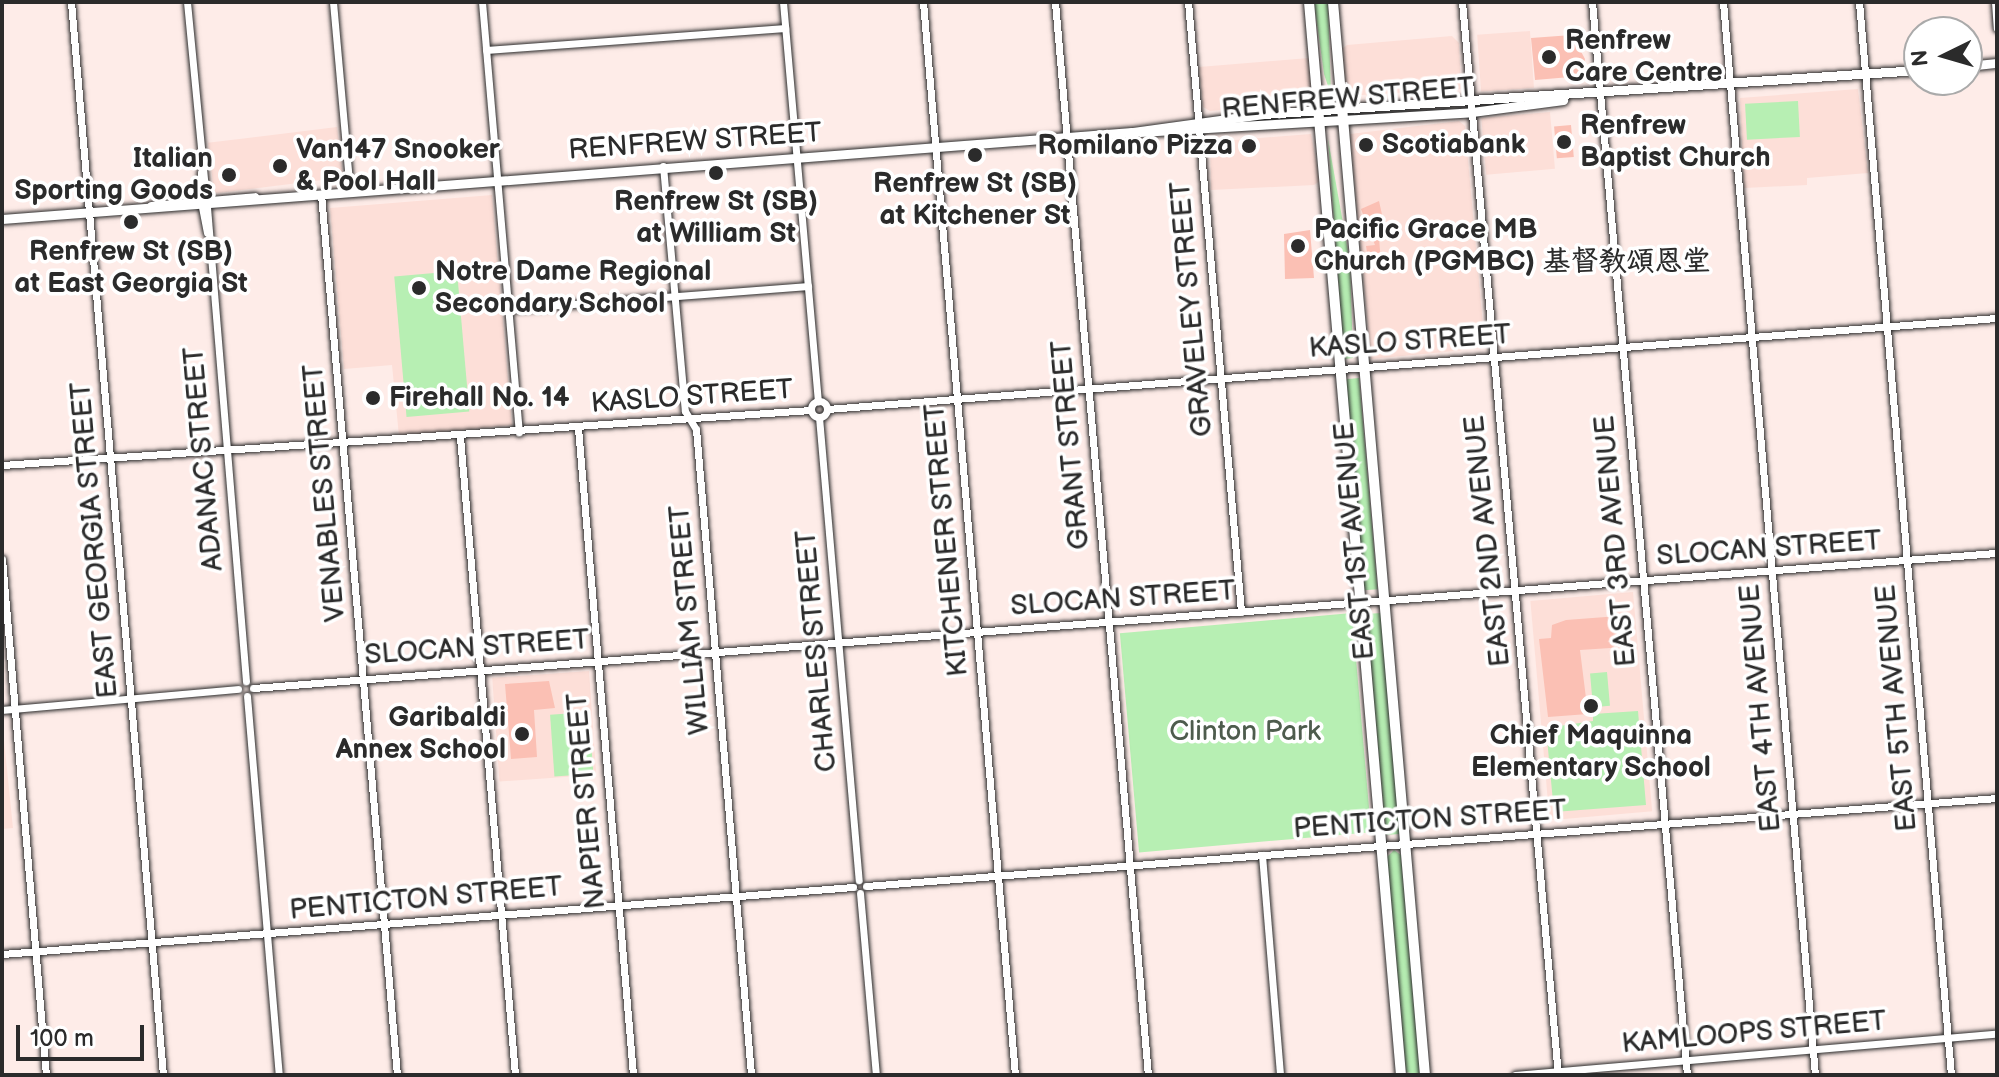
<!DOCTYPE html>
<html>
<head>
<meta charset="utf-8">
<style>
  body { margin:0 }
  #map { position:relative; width:1999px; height:1077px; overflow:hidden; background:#feece8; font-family:"Balsamiq Sans","LXGW WenKai TC",sans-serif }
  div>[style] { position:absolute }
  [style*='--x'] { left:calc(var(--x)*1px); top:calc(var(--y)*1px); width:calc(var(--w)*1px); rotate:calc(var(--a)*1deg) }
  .built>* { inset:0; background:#fddfd8; transform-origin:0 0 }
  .green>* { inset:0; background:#b7efb3; transform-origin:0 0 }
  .building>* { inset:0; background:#fbc0b4; transform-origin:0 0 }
  .roads { filter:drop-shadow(0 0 2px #2b2b2b) drop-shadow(0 0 2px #2b2b2b) }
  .minor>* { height:7px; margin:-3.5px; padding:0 3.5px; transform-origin:3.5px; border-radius:3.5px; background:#fff }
  .minor>.ring { margin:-3.5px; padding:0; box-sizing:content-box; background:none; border:7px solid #fff; border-radius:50% }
  .tertiary>* { height:9px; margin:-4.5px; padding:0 4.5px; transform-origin:4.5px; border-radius:4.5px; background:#fff }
  .secondary>* { height:10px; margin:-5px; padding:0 5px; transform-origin:5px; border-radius:5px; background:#fff }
  .dots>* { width:22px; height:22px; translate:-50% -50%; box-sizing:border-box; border:4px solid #fff; border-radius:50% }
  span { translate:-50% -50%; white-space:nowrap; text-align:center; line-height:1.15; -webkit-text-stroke:7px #fff; paint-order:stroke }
  .poi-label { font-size:28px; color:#2b2b2b; font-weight:700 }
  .left { translate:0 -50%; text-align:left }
  .right { translate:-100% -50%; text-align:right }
  .street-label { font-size:28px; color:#2b2b2b }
  .park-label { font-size:28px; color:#4e5c4d }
  .frame { position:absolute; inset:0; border:4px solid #2b2b2b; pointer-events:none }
  .north { position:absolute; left:1903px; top:16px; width:80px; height:80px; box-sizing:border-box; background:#fff; border:2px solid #aaa; border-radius:50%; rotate:265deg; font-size:22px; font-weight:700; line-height:32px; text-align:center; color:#2b2b2b }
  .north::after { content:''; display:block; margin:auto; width:28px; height:36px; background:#2b2b2b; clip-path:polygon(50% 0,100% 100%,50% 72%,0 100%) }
  .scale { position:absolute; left:16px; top:1025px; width:128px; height:36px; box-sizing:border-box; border:4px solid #2b2b2b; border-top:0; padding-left:10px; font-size:24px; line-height:28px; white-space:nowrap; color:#2b2b2b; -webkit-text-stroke:6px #fff; paint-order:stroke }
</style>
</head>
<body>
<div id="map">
  <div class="built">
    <i style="left:1530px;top:31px;width:57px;height:53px;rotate:86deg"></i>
    <i style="clip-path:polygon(1452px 36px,1459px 43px,1461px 89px,1346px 96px,1342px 49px,1347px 45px)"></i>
    <i style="clip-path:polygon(1309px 58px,1312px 97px,1307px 102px,1210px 111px,1203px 107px,1199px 67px)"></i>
    <i style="clip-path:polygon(1858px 89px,1868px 173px,1807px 178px,1807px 185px,1744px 188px,1740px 98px)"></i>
    <i style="left:1550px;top:112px;width:57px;height:69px;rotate:85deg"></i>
    <i style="clip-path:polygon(1459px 121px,1465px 126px,1485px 348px,1371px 359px,1350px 134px)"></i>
    <i style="left:337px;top:127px;width:51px;height:130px;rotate:83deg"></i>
    <i style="clip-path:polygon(1311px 134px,1320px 181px,1314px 185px,1211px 190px,1210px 142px)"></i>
    <i style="clip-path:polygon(492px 195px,512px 425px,399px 436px,392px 365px,344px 369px,330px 208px)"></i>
    <i style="left:1633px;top:592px;width:220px;height:103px;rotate:85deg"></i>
    <i style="left:589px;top:671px;width:104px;height:97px;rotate:86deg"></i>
    <i style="clip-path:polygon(2px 721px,13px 828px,2px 829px)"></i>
  </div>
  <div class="green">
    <i style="clip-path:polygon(1314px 2px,1328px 2px,1331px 95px,1324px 74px)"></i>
    <i style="left:1798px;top:101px;width:36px;height:53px;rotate:87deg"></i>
    <i style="clip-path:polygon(1328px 139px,1350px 262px,1353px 358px,1344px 359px)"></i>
    <i style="left:457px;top:271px;width:141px;height:63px;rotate:85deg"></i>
    <i style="left:1359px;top:378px;width:212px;height:13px;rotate:85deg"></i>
    <i style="left:1352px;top:613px;width:220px;height:233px;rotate:85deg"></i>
    <i style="clip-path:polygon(1381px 613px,1399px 824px,1399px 834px,1386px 835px,1366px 614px)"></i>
    <i style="left:1607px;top:672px;width:34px;height:17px;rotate:85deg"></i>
    <i style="clip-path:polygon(1638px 711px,1646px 805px,1554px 812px,1546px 728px,1593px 721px,1593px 714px)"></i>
    <i style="left:589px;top:712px;width:62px;height:39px;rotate:86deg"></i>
    <i style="clip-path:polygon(1394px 850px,1401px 855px,1420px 1075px,1406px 1072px,1387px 857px)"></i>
  </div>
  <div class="building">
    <i style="clip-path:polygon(1572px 35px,1585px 59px,1582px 76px,1535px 80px,1531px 38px)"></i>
    <i style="left:1571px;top:125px;width:32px;height:17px;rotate:85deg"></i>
    <i style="clip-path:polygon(1379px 201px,1387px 237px,1379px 238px,1381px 263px,1375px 264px,1368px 258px,1366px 246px,1375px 245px,1361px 209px)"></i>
    <i style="clip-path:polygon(1310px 230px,1314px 278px,1285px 279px,1284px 234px)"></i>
    <i style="clip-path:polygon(1619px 616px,1626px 647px,1580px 650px,1588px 714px,1548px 717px,1539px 639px,1551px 638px,1552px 625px,1566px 620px)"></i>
    <i style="clip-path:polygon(549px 681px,555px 708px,534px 710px,537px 757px,511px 759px,505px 684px)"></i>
  </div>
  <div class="roads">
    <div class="minor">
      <i style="--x:71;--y:2;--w:1077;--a:85.1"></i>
      <i style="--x:187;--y:2;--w:197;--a:84.5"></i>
      <i style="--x:333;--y:2;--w:190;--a:84.9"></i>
      <i style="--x:482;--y:2;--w:432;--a:85.1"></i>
      <i style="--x:783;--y:2;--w:401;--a:85"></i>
      <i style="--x:923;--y:2;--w:1077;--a:85.1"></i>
      <i style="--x:1055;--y:2;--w:1077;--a:85.05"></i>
      <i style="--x:1188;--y:2;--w:612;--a:85.03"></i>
      <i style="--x:1462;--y:2;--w:1077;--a:84.89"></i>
      <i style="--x:1592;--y:2;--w:1077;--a:84.94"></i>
      <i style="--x:1723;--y:2;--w:1077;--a:85.1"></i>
      <i style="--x:1859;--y:2;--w:1077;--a:85.1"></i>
      <i style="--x:1995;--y:2;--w:26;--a:86"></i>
      <i style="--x:486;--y:50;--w:300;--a:-4.2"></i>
      <i style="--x:663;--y:166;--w:246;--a:84.9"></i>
      <i style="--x:685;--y:411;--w:21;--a:59"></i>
      <i style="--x:696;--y:429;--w:648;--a:85.13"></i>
      <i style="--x:201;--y:172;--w:26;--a:90"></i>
      <i style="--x:321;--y:194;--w:884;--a:85.07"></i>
      <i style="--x:202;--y:207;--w:26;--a:79"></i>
      <i style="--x:207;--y:207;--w:476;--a:85.3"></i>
      <i style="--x:508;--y:309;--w:301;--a:-4.4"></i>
      <i class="ring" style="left:811px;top:401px;width:9px;height:9px"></i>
      <i style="--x:827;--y:409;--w:1174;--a:-4.45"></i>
      <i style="--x:819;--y:417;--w:465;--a:85.1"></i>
      <i style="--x:578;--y:428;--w:649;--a:85.14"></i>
      <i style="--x:460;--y:437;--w:640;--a:85.07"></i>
      <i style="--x:2;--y:465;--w:811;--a:-3.89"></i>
      <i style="--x:2;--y:559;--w:518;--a:85.13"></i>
      <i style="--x:253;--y:688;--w:1749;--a:-4.43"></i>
      <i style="--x:247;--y:696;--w:380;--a:85.2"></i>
      <i style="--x:2;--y:710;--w:237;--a:-5.1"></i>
      <i style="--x:1262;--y:855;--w:221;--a:85.3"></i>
      <i style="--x:866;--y:886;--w:1134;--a:-4.45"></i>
      <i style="--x:860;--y:893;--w:183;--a:85"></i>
      <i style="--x:2;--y:954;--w:854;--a:-4.5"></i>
      <i style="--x:1515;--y:1075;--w:484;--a:-4.9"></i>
    </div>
    <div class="tertiary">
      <i style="--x:1967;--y:66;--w:30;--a:-6"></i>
      <i style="--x:1140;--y:132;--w:333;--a:-3.4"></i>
      <i style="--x:1472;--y:112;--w:92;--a:-7.5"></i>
      <i style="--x:151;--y:206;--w:104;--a:-4.9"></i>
      <i style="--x:2;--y:219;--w:1133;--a:-4.4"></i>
      <i style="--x:1132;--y:132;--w:132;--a:-7.8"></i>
      <i style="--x:1263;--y:114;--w:657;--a:-3.84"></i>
    </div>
    <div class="secondary">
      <i style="--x:1309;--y:2;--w:1077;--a:85.1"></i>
      <i style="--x:1333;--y:2;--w:1077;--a:85.1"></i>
    </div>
  </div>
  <div class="dots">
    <i style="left:1549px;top:57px;background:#2b2b2b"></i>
    <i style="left:1564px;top:142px;background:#2b2b2b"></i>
    <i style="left:1366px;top:145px;background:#2b2b2b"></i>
    <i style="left:1249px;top:146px;background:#2b2b2b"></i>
    <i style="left:975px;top:155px;background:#2b2b2b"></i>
    <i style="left:280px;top:166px;background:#2b2b2b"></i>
    <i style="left:716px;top:173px;background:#2b2b2b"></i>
    <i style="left:229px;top:175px;background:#2b2b2b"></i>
    <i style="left:131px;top:222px;background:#2b2b2b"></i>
    <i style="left:1298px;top:246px;background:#2b2b2b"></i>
    <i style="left:419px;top:288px;background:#2b2b2b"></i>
    <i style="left:373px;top:398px;background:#2b2b2b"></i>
    <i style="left:1591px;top:706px;background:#2b2b2b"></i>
    <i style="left:522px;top:734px;background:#2b2b2b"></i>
  </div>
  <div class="poi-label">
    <span class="left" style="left:1565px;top:57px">Renfrew<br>Care Centre</span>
    <span class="left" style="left:1580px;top:142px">Renfrew<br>Baptist Church</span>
    <span class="left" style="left:1382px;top:145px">Scotiabank</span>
    <span class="right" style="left:1233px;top:146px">Romilano Pizza</span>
    <span class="left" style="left:296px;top:166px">Van147 Snooker<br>&amp; Pool Hall</span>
    <span class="right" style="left:213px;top:175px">Italian<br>Sporting Goods</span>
    <span style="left:975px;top:200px">Renfrew St (SB)<br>at Kitchener St</span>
    <span style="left:716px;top:218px">Renfrew St (SB)<br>at William St</span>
    <span class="left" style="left:1314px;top:246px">Pacific Grace MB<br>Church (PGMBC) 基督教頌恩堂</span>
    <span style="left:131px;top:268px">Renfrew St (SB)<br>at East Georgia St</span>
    <span class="left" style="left:435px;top:288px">Notre Dame Regional<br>Secondary School</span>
    <span class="left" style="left:389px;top:398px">Firehall No. 14</span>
    <span class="right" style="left:506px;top:734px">Garibaldi<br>Annex School</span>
    <span style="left:1591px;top:752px">Chief Maquinna<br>Elementary School</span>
  </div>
  <div class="street-label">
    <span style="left:1348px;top:99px;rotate:-5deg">RENFREW STREET</span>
    <span style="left:695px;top:142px;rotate:-4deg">RENFREW STREET</span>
    <span style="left:1192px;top:309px;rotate:-95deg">GRAVELEY STREET</span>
    <span style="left:1410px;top:342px;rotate:-4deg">KASLO STREET</span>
    <span style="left:692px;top:397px;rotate:-4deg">KASLO STREET</span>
    <span style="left:1071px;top:445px;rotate:-95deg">GRANT STREET</span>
    <span style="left:204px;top:459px;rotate:-95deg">ADANAC STREET</span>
    <span style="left:325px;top:493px;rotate:-95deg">VENABLES STREET</span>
    <span style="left:95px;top:540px;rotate:-95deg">EAST GEORGIA STREET</span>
    <span style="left:947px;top:540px;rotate:-95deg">KITCHENER STREET</span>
    <span style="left:1355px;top:541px;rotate:-95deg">EAST 1ST AVENUE</span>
    <span style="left:1488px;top:541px;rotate:-96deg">EAST 2ND AVENUE</span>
    <span style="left:1616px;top:541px;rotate:-95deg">EAST 3RD AVENUE</span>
    <span style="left:1769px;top:549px;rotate:-4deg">SLOCAN STREET</span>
    <span style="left:1123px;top:599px;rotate:-4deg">SLOCAN STREET</span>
    <span style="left:690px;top:620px;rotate:-95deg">WILLIAM STREET</span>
    <span style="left:477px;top:648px;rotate:-4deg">SLOCAN STREET</span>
    <span style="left:817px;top:651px;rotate:-95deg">CHARLES STREET</span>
    <span style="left:1761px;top:708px;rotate:-95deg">EAST 4TH AVENUE</span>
    <span style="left:1897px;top:708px;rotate:-95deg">EAST 5TH AVENUE</span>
    <span style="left:587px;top:801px;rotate:-95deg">NAPIER STREET</span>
    <span style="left:1430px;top:820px;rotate:-4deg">PENTICTON STREET</span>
    <span style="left:426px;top:899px;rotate:-5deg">PENTICTON STREET</span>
    <span style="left:1754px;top:1033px;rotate:-5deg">KAMLOOPS STREET</span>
  </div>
  <div class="park-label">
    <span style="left:1245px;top:732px">Clinton Park</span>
  </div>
  <div class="frame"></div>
  <div class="north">N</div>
  <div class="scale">100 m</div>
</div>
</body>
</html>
